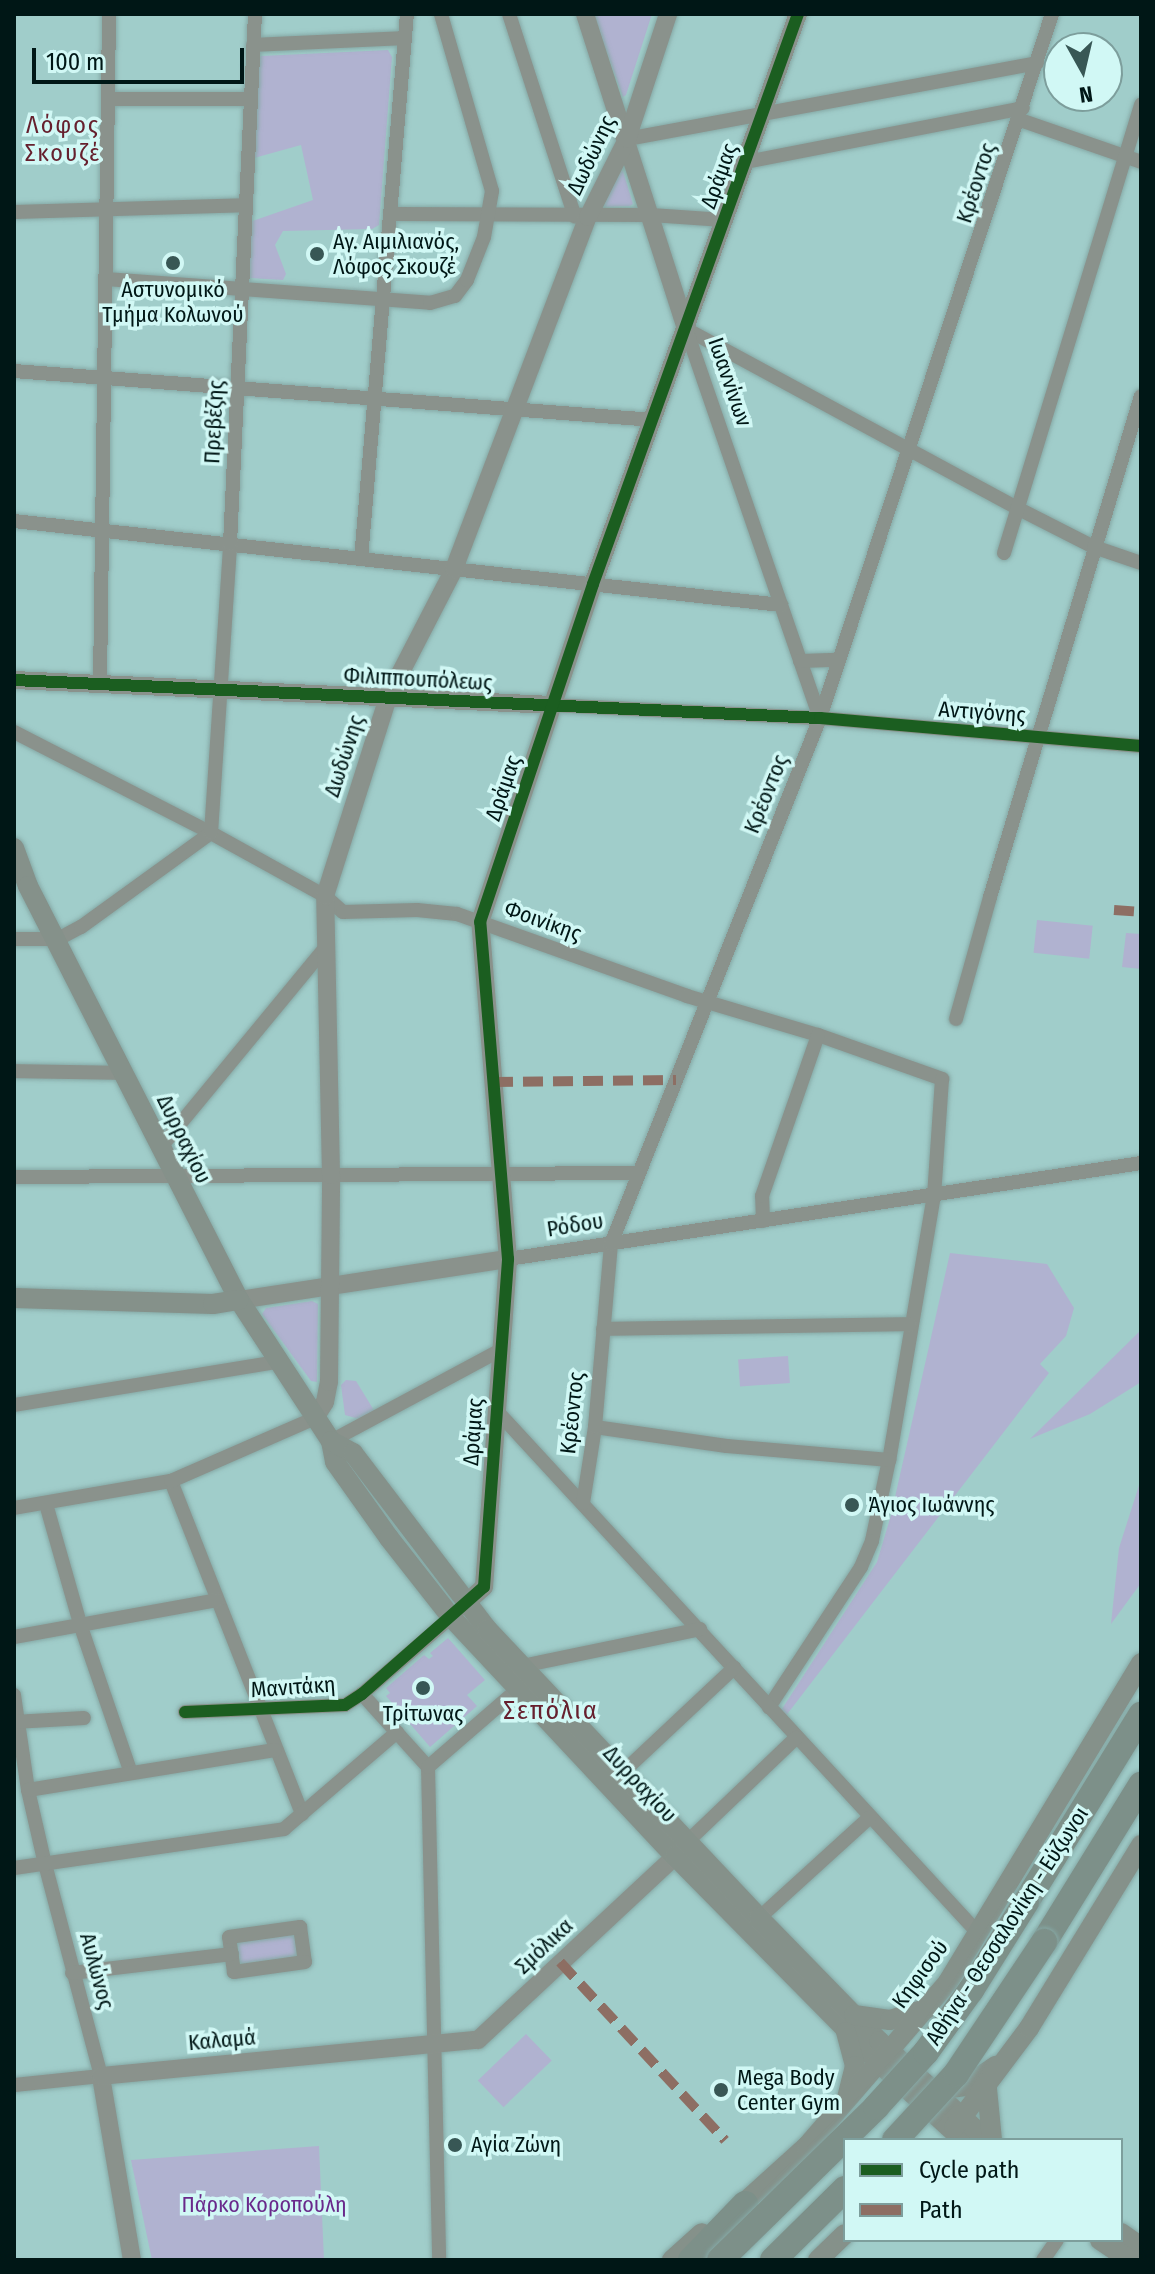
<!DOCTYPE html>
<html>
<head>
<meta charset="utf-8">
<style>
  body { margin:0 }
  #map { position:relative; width:1155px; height:2274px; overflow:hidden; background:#a0cdca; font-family:"Fira Sans Condensed",sans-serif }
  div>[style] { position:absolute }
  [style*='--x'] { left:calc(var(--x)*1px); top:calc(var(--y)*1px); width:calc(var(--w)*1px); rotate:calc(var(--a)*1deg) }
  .green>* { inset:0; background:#b0b2d0; transform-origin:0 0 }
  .roads { filter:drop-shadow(0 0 2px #86a9a6) drop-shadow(0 0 2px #86a9a6) }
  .minor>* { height:14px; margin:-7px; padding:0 7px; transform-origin:7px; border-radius:7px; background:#8a928c }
  .tertiary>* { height:18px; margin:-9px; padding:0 9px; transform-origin:9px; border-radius:9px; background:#8a928c }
  .secondary>* { height:20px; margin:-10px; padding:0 10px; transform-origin:10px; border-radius:10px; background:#85918a }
  .motorway>* { height:26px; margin:-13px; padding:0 13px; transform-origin:13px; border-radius:13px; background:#7d9089 }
  .bridges { filter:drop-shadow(0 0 2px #86a9a6) drop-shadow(0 0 2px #86a9a6) }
  .motorway-bridge>* { height:26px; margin:-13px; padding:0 13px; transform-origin:13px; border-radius:13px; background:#7d9089 }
  .quiet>* { height:10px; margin-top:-5px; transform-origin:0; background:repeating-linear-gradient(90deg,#8d6e63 0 20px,transparent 0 30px) }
  .cycleway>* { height:12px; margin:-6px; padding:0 6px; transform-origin:6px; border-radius:6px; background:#1b5e20 }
  .dots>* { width:22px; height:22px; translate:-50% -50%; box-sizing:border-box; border:4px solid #d1f8f5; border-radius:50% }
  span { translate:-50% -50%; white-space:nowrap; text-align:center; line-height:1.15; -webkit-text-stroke:7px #d1f8f5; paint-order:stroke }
  .street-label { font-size:22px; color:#001716 }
  .poi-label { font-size:22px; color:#001716 }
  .left { translate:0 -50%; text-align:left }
  .park-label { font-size:22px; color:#69298b }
  .neighbourhood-label { font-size:24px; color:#66202e; letter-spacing:2px }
  .quarter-label { font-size:26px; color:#66202e; letter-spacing:2px }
  .frame { position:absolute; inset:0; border:16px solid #001716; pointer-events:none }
  .legend { position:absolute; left:843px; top:2138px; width:280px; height:104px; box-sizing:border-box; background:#d1f8f5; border:2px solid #7d9e9c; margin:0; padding:10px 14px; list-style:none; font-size:24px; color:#001716 }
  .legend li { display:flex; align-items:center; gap:16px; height:40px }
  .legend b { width:40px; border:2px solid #7d9e9c }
  .north { position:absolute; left:1043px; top:32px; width:80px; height:80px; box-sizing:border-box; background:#d1f8f5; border:2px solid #7d9e9c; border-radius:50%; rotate:172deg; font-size:22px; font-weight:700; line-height:32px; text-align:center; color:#001716 }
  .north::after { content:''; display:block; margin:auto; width:28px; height:36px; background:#385755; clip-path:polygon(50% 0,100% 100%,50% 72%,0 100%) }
  .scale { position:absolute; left:32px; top:48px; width:212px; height:36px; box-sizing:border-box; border:4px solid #001716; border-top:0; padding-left:10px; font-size:24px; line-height:28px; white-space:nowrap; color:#001716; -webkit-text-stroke:6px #d1f8f5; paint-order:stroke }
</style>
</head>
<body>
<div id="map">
  <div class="green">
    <i style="clip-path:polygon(593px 14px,652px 14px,626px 95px,623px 97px)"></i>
    <i style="clip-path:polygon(388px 50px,392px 57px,379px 225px,372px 229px,283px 231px,275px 245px,286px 274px,283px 280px,251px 278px,244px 274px,247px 223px,313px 200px,301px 145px,250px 159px,257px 60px,261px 56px)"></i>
    <i style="clip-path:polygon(616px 170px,623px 171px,633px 204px,630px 206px,605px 207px,602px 203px)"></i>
    <i style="left:1037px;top:920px;width:56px;height:33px;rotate:6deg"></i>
    <i style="clip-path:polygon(1126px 933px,1141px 934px,1141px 969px,1122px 967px)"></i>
    <i style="clip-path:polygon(950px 1253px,1047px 1264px,1074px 1308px,1066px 1336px,1040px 1364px,1049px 1373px,785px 1717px,780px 1712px,877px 1562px,891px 1515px)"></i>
    <i style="clip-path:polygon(312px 1301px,318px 1304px,317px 1382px,311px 1381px,262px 1314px,266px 1308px)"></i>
    <i style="clip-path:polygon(1141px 1330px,1141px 1382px,1090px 1414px,1030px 1439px)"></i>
    <i style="left:788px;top:1356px;width:27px;height:50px;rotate:86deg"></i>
    <i style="clip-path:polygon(346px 1380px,356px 1381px,375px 1412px,359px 1419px,345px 1415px,341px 1385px)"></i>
    <i style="clip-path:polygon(1141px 1479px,1141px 1583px,1111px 1624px,1119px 1548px)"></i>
    <i style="clip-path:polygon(448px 1638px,485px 1680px,467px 1695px,477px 1706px,430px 1747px,386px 1696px,390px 1693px,386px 1688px,424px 1655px,429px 1659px,433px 1656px,430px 1653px)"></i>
    <i style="left:294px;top:1933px;width:24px;height:57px;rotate:83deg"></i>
    <i style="left:526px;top:2034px;width:37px;height:67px;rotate:46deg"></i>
    <i style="clip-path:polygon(319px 2146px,324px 2260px,152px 2260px,131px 2160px)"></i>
  </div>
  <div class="roads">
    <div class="minor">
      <i style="--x:509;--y:14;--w:213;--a:72"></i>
      <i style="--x:253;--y:45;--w:152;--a:-2.6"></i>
      <i style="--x:108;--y:99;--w:141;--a:0"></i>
      <i style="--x:1020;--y:120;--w:128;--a:19.1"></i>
      <i style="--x:627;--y:139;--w:417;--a:-10.5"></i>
      <i style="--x:746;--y:162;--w:282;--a:-11"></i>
      <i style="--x:14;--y:212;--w:230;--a:-1.7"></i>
      <i style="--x:392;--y:214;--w:259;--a:0.2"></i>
      <i style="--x:651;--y:215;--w:73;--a:3.9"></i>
      <i style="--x:106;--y:279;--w:325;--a:4.2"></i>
      <i style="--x:430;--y:303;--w:26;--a:-16"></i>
      <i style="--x:455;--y:296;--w:20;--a:-53"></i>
      <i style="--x:467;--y:280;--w:46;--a:-68.4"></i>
      <i style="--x:484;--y:237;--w:47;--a:-80.1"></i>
      <i style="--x:492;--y:191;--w:184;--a:-106.1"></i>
      <i style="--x:686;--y:329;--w:376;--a:28.4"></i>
      <i style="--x:1017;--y:508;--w:86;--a:26.9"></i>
      <i style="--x:1094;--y:547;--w:50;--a:18.8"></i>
      <i style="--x:686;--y:329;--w:411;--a:71"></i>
      <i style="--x:14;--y:371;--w:641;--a:4.38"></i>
      <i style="--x:14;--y:521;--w:772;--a:6.25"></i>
      <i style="--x:1004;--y:553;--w:469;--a:-73"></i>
      <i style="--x:361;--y:559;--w:547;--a:-85.18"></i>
      <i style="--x:800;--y:661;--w:38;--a:-2"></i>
      <i style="--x:100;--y:684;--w:670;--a:-89.23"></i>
      <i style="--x:552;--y:705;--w:268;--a:2.8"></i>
      <i style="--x:820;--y:718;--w:322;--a:5"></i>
      <i style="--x:14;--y:732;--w:221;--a:27.1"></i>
      <i style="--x:211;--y:833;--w:130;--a:28.9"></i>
      <i style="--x:325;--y:896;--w:24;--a:42"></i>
      <i style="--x:343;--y:912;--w:74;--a:-1.5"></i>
      <i style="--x:417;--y:910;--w:40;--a:5.7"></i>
      <i style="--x:457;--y:914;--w:244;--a:19.6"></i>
      <i style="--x:687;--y:996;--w:137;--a:16.6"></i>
      <i style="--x:818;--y:1035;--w:132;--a:19.5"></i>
      <i style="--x:942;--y:1079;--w:116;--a:93.9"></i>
      <i style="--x:934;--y:1195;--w:269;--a:99.6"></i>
      <i style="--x:889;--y:1460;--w:83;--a:101.9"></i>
      <i style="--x:872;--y:1541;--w:28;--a:113"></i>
      <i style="--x:861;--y:1567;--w:168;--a:123.3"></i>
      <i style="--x:14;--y:939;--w:44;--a:0"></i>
      <i style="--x:58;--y:939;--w:26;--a:-28"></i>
      <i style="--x:81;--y:927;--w:160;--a:-35.9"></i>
      <i style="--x:211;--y:833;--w:290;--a:-86.2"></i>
      <i style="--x:230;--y:544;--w:531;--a:-87.3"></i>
      <i style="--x:956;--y:1019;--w:127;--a:-74.4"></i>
      <i style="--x:990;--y:897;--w:523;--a:-73.23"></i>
      <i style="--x:14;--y:1071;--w:110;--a:1"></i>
      <i style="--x:161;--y:1147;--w:256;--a:-50.5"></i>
      <i style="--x:14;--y:1177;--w:624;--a:-0.37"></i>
      <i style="--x:763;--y:1221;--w:25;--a:-92"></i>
      <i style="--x:762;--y:1196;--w:170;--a:-70.8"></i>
      <i style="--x:508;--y:1259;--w:640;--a:-8.62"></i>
      <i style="--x:603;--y:1329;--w:307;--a:-0.9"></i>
      <i style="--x:14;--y:1405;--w:266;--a:-9.3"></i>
      <i style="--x:495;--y:1409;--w:713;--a:47.33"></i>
      <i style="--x:595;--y:1427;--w:133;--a:8.2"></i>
      <i style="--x:727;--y:1446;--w:163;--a:4.9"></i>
      <i style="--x:331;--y:1441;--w:191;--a:-28.2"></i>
      <i style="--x:171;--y:1481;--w:358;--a:68.5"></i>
      <i style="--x:583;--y:1503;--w:77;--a:-81"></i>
      <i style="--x:595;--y:1427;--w:184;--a:-85"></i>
      <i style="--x:611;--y:1244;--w:566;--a:-68.33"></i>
      <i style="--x:820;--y:718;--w:741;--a:-71.76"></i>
      <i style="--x:46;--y:1504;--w:128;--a:74.1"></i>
      <i style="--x:81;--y:1627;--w:154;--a:71.1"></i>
      <i style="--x:14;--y:1508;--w:159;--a:-9.8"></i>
      <i style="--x:171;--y:1481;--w:157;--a:-23.6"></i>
      <i style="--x:14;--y:1637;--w:206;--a:-10.3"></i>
      <i style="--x:522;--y:1666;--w:182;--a:-11.7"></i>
      <i style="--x:362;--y:1694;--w:98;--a:47.9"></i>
      <i style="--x:428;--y:1767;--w:493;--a:88.7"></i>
      <i style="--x:14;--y:1695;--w:96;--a:81.6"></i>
      <i style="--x:28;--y:1790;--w:76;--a:77.1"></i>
      <i style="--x:45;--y:1864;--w:219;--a:75.2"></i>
      <i style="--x:101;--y:2076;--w:87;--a:174.1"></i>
      <i style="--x:185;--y:1712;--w:160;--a:-2.5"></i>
      <i style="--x:345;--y:1705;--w:20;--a:-33"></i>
      <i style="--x:362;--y:1694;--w:127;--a:-40.8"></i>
      <i style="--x:14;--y:1722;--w:70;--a:-3.3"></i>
      <i style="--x:428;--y:1767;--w:119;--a:-40.9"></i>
      <i style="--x:622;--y:1773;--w:154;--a:-43.2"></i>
      <i style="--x:28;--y:1790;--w:250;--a:-9.2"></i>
      <i style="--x:687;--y:1842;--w:151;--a:-43.7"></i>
      <i style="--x:14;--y:1868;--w:273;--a:-8.2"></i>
      <i style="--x:284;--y:1829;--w:149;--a:-40.6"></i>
      <i style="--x:759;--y:1918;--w:149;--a:-42.3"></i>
      <i style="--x:300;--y:1927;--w:35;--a:82"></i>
      <i style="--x:305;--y:1962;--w:72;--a:172"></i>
      <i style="--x:234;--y:1972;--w:35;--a:-98"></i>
      <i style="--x:229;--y:1937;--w:72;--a:-8"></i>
      <i style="--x:72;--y:1973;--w:161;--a:-6.8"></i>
      <i style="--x:1043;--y:2260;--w:24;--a:-55"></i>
    </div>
    <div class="tertiary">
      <i style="--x:585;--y:14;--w:331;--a:72.2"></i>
      <i style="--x:14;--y:680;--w:539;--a:2.66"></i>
      <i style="--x:239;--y:1300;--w:272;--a:-8.7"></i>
      <i style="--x:315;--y:1418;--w:19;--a:-58"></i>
      <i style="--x:325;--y:1402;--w:20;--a:-79"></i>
      <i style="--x:329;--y:1382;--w:207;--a:-89.4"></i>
      <i style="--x:331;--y:1175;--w:279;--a:-91.2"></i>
      <i style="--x:325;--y:896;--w:209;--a:-72.4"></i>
      <i style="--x:388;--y:697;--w:144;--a:-62.7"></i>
      <i style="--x:454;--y:569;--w:377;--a:-69.2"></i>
      <i style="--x:588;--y:217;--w:87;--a:-63.4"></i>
      <i style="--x:627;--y:139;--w:132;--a:-71.8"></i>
      <i style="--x:465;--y:1604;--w:25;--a:-42"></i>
      <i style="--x:484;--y:1587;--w:329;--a:-85.8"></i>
      <i style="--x:508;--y:1259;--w:338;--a:-94.7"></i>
      <i style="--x:480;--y:922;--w:356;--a:-71.5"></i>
      <i style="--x:593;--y:584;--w:606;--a:-70.22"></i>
      <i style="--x:132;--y:2260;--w:187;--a:-99.6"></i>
      <i style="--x:101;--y:2076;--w:379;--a:-5.5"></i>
      <i style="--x:478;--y:2040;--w:270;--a:-43"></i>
    </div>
    <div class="secondary">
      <i style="--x:14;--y:848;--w:40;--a:69.8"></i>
      <i style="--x:28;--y:886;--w:465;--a:63"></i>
      <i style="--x:239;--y:1300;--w:168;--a:56.9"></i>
      <i style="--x:331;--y:1441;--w:21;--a:79"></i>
      <i style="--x:335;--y:1462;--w:93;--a:54.6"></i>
      <i style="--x:389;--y:1538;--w:100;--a:51.9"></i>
      <i style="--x:451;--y:1617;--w:328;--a:46.9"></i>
      <i style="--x:675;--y:1856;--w:292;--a:45.4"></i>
      <i style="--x:880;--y:2064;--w:113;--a:42.5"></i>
      <i style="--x:14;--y:1298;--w:199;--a:1.7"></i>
      <i style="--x:213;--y:1304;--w:26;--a:-9"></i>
      <i style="--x:331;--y:1441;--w:25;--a:29"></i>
      <i style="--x:353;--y:1453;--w:221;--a:52.7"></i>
      <i style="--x:487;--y:1629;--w:397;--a:46.7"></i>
      <i style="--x:759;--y:1918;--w:172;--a:45.7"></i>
      <i style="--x:879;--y:2041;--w:147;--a:42.5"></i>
      <i style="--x:854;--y:2015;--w:36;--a:8"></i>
      <i style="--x:890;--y:2020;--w:38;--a:-17"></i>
      <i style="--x:846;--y:2032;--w:35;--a:75"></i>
      <i style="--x:855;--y:2066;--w:33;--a:104"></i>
      <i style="--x:987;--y:2089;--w:51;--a:84.4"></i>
      <i style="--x:934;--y:2090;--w:32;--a:-7"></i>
      <i style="--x:966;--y:2086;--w:36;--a:-34"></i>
      <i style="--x:954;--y:2128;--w:125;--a:-53.1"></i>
      <i style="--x:1029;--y:2028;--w:215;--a:-58.5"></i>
      <i style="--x:735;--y:2211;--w:97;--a:-42.1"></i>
      <i style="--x:807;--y:2146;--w:216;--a:-49.3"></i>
      <i style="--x:948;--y:1982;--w:373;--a:-58.8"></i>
      <i style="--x:1121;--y:2233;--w:24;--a:35"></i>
      <i style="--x:1100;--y:2240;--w:36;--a:34"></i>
      <i style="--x:672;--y:2260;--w:40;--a:-42"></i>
      <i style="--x:818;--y:2260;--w:37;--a:-44"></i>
    </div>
    <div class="motorway">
      <i style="--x:1026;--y:1902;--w:220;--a:-58.4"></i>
      <i style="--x:1044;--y:1942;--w:185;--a:-58.3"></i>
      <i style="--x:691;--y:2260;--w:78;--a:-46"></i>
      <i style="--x:773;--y:2260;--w:101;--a:-44.6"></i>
    </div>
  </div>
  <div class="bridges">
    <div class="motorway-bridge">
      <i style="--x:895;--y:2140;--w:90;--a:-47.3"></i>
      <i style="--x:956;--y:2074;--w:159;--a:-56.3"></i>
      <i style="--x:720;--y:2260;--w:219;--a:-44.4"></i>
      <i style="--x:876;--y:2107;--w:74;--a:-47.7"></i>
      <i style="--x:926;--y:2052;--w:77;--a:-54"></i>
      <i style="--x:971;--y:1990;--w:104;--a:-58"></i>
    </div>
  </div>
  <div class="quiet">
    <i style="--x:1114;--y:910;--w:27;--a:4"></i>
    <i style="--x:493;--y:1082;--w:183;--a:-0.6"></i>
    <i style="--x:560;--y:1962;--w:243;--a:47.2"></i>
  </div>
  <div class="cycleway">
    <i style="--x:14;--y:680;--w:807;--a:2.7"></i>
    <i style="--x:820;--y:718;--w:322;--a:5"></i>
    <i style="--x:185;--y:1712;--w:160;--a:-2.5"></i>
    <i style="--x:345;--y:1705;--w:20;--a:-33"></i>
    <i style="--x:362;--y:1694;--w:162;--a:-41.3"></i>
    <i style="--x:484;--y:1587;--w:329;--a:-85.8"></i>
    <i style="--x:508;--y:1259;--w:338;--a:-94.7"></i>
    <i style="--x:480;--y:922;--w:356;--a:-71.5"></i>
    <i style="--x:593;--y:584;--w:606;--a:-70.22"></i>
  </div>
  <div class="dots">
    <i style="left:317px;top:254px;background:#385755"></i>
    <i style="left:173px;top:263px;background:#385755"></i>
    <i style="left:852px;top:1505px;background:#385755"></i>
    <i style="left:423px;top:1688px;background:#385755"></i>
    <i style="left:721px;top:2090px;background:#385755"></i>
    <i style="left:455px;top:2145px;background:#385755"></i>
  </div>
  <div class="street-label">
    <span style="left:591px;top:155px;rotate:-65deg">Δωδώνης</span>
    <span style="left:719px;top:176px;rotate:-70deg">Δράμας</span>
    <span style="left:976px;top:183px;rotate:-72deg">Κρέοντος</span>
    <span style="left:730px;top:382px;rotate:71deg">Ιωαννίνων</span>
    <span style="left:214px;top:422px;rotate:-87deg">Πρεβέζης</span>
    <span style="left:418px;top:679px;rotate:3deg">Φιλιππουπόλεως</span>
    <span style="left:982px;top:712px;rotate:4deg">Αντιγόνης</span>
    <span style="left:344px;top:756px;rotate:-72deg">Δωδώνης</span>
    <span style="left:503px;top:788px;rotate:-71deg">Δράμας</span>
    <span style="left:766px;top:794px;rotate:-68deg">Κρέοντος</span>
    <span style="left:543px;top:921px;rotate:20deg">Φοινίκης</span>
    <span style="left:184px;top:1139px;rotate:64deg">Δυρραχίου</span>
    <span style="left:575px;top:1225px;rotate:-9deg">Ρόδου</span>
    <span style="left:572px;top:1413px;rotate:-84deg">Κρέοντος</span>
    <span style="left:473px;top:1432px;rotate:-86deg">Δράμας</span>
    <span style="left:293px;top:1687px;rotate:-4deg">Μανιτάκη</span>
    <span style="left:640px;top:1784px;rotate:47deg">Δυρραχίου</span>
    <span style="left:1007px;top:1926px;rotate:-57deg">Αθήνα - Θεσσαλονίκη - Εύζωνοι</span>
    <span style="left:544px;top:1946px;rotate:-43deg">Σμόλικα</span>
    <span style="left:97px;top:1971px;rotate:75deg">Αυλώνος</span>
    <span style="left:920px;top:1974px;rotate:-54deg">Κηφισού</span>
    <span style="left:222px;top:2040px;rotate:-5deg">Καλαμά</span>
  </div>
  <div class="poi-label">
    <span class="left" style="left:333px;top:254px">Αγ. Αιμιλιανός,<br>Λόφος Σκουζέ</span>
    <span style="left:173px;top:302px">Αστυνομικό<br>Τμήμα Κολωνού</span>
    <span class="left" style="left:868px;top:1505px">Άγιος Ιωάννης</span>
    <span style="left:423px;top:1714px">Τρίτωνας</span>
    <span class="left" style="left:737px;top:2090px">Mega Body<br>Center Gym</span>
    <span class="left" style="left:471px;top:2145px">Αγία Ζώνη</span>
  </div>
  <div class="park-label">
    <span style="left:264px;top:2205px">Πάρκο Κοροπούλη</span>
  </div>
  <div class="neighbourhood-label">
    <span style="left:63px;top:140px">Λόφος<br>Σκουζέ</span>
  </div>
  <div class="quarter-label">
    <span style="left:551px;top:1711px">Σεπόλια</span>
  </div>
  <div class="frame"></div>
  <ul class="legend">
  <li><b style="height:10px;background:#1b5e20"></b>Cycle path</li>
  <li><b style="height:10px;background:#8d6e63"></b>Path</li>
  </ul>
  <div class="north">N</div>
  <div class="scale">100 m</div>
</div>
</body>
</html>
